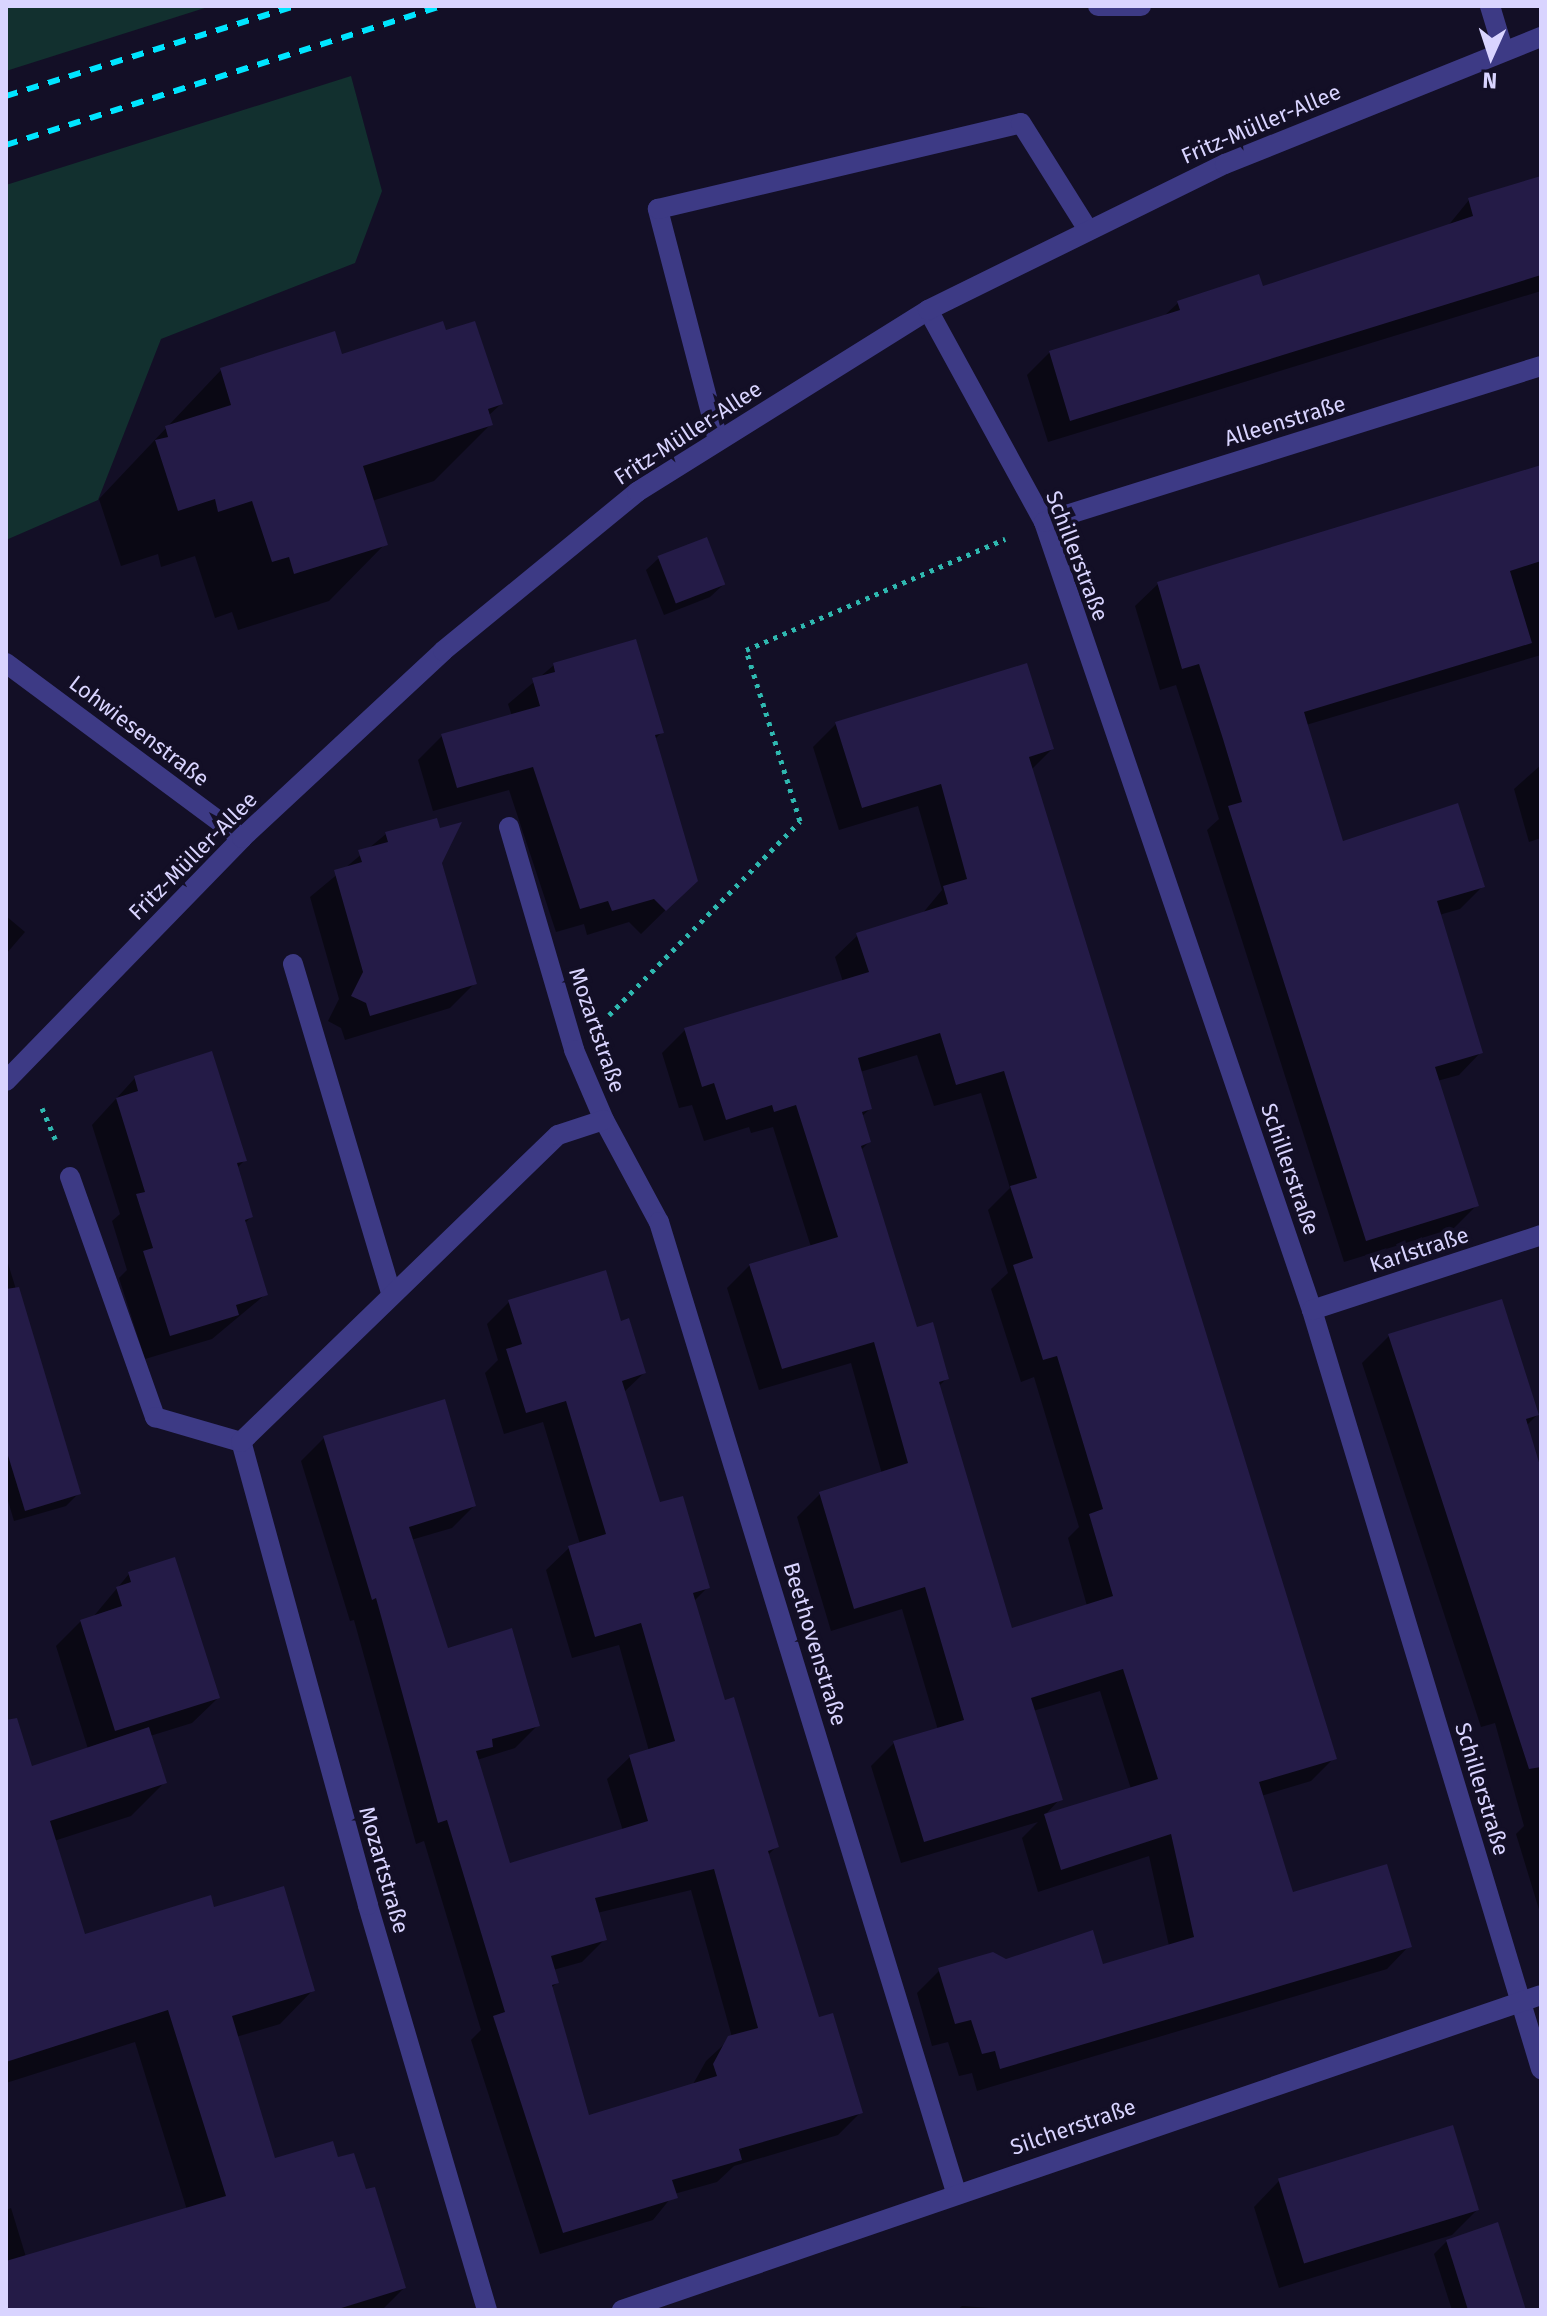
<!DOCTYPE html>
<html>
<head>
<meta charset="utf-8">
<style>
  body { margin:0 }
  #map { position:relative; width:1547px; height:2316px; overflow:hidden; background:#130f26; font-family:"Fira Sans",sans-serif }
  div>[style] { position:absolute }
  [style*='--x'] { left:calc(var(--x)*1px); top:calc(var(--y)*1px); width:calc(var(--w)*1px); rotate:calc(var(--a)*1deg) }
  .green>* { inset:0; background:#12302f }
  .shadow>* { inset:0; background:#0007 }
  .building>* { inset:0; background:#241b47; transform-origin:0 0 }
  .path>* { height:5px; margin-top:-2.5px; transform-origin:0; background:repeating-linear-gradient(90deg,#2fb8b0 0 4px,transparent 0 10px) }
  .lane>* { height:20px; margin:-10px; padding:0 10px; transform-origin:10px; border-radius:10px; background:#3d3a85 }
  .street>* { height:20px; margin:-10px; padding:0 10px; transform-origin:10px; border-radius:10px; background:#3d3a85 }
  .rail>* { height:6px; margin-top:-3px; transform-origin:0; background:repeating-linear-gradient(90deg,#00e5ff 0 12px,transparent 0 22px) }
  span { translate:-50% -50%; white-space:nowrap; text-align:center; line-height:1.15; -webkit-text-stroke:8px #130f26; paint-order:stroke }
  .street-label { font-size:22px; color:#d9d4ff }
  .frame { position:absolute; inset:0; border:8px solid #d9d4ff; pointer-events:none }
  .north { position:absolute; left:1451px; top:16px; width:80px; height:80px; -webkit-text-stroke:6px #130f26; paint-order:stroke; rotate:183deg; font-size:22px; font-weight:700; line-height:32px; text-align:center; color:#d9d4ff }
  .north::after { content:''; display:block; margin:auto; width:28px; height:36px; background:#d9d4ff; clip-path:polygon(50% 0,100% 100%,50% 72%,0 100%) }
</style>
</head>
<body>
<div id="map">
  <div class="green">
    <i style="clip-path:polygon(6px 6px,211px 6px,6px 71px)"></i>
    <i style="clip-path:polygon(351px 76px,382px 191px,355px 263px,161px 339px,98px 500px,6px 540px,6px 185px)"></i>
  </div>
  <div class="shadow">
    <i style="clip-path:polygon(1541px 177px,1541px 291px,1048px 442px,1027px 375px,1050px 352px,1164px 316px,1178px 303px,1262px 289px,1447px 227px,1469px 200px)"></i>
    <i style="clip-path:polygon(445px 332px,501px 404px,488px 416px,491px 424px,434px 481px,372px 501px,385px 544px,329px 601px,238px 630px,232px 612px,215px 618px,195px 556px,161px 567px,158px 554px,121px 566px,99px 499px,221px 370px,340px 357px)"></i>
    <i style="clip-path:polygon(1541px 467px,1541px 655px,1306px 725px,1342px 843px,1483px 886px,1460px 909px,1439px 915px,1481px 1052px,1459px 1075px,1437px 1081px,1476px 1206px,1454px 1228px,1344px 1262px,1207px 830px,1219px 819px,1201px 762px,1176px 685px,1160px 690px,1135px 606px,1158px 584px)"></i>
    <i style="clip-path:polygon(659px 558px,723px 585px,710px 597px,664px 615px,646px 570px)"></i>
    <i style="clip-path:polygon(554px 665px,662px 732px,655px 739px,696px 880px,641px 934px,629px 922px,587px 935px,584px 924px,556px 932px,509px 790px,433px 811px,418px 760px,442px 736px,512px 716px,508px 704px)"></i>
    <i style="clip-path:polygon(evenodd,836px 724px,1052px 749px,1031px 770px,1334px 1758px,1311px 1781px,1261px 1796px,1292px 1894px,1409px 1946px,1387px 1969px,977px 2091px,972px 2073px,959px 2076px,948px 2042px,932px 2046px,917px 1993px,940px 1970px,1006px 1961px,1102px 1967px,1169px 1946px,1149px 1856px,1038px 1892px,1022px 1838px,1038px 1822px,901px 1863px,871px 1766px,894px 1743px,938px 1730px,902px 1609px,831px 1631px,797px 1517px,820px 1494px,882px 1474px,851px 1363px,759px 1390px,727px 1288px,750px 1265px,811px 1247px,773px 1127px,751px 1133px,749px 1127px,704px 1141px,692px 1105px,679px 1108px,662px 1053px,685px 1030px,843px 982px,835px 957px,858px 935px,922px 914px,942px 890px,918px 806px,839px 830px,813px 747px,836px 724px,917px 1055px,934px 1106px,981px 1093px,1010px 1188px,988px 1210px,1008px 1273px,991px 1289px,1021px 1382px,1034px 1377px,1079px 1527px,1068px 1538px,1087px 1606px,1011px 1630px,938px 1387px,947px 1378px,916px 1329px,861px 1150px,869px 1142px,861px 1117px,870px 1109px,860px 1072px,917px 1055px,836px 724px,1100px 1691px,1131px 1789px,1044px 1816px,1060px 1799px,1033px 1711px,1100px 1691px)"></i>
    <i style="clip-path:polygon(1541px 765px,1541px 838px,1529px 842px,1514px 789px)"></i>
    <i style="clip-path:polygon(386px 834px,475px 983px,450px 1008px,345px 1040px,341px 1028px,328px 1021px,339px 999px,310px 897px)"></i>
    <i style="clip-path:polygon(6px 916px,25px 932px,6px 954px)"></i>
    <i style="clip-path:polygon(135px 1078px,245px 1160px,236px 1169px,251px 1217px,244px 1224px,266px 1294px,212px 1339px,145px 1359px,119px 1278px,127px 1270px,112px 1221px,120px 1214px,92px 1125px)"></i>
    <i style="clip-path:polygon(6px 1257px,79px 1493px,66px 1506px,14px 1521px,6px 1494px)"></i>
    <i style="clip-path:polygon(1501px 1301px,1537px 1415px,1526px 1426px,1541px 1475px,1541px 1916px,1516px 1834px,1524px 1826px,1495px 1723px,1481px 1727px,1362px 1363px,1389px 1336px)"></i>
    <i style="clip-path:polygon(evenodd,509px 1302px,620px 1323px,644px 1373px,624px 1392px,659px 1505px,708px 1587px,694px 1601px,724px 1703px,777px 1846px,767px 1856px,817px 2020px,860px 2113px,838px 2135px,734px 2166px,717px 2182px,674px 2194px,653px 2220px,540px 2254px,471px 2040px,481px 2030px,424px 1841px,416px 1844px,354px 1620px,350px 1621px,301px 1461px,324px 1438px,474px 1506px,452px 1528px,411px 1540px,447px 1650px,538px 1725px,515px 1748px,477px 1760px,509px 1866px,623px 1831px,607px 1779px,630px 1757px,649px 1751px,619px 1645px,572px 1658px,546px 1570px,569px 1548px,580px 1544px,543px 1422px,504px 1434px,485px 1373px,498px 1360px,487px 1324px,509px 1302px,691px 1890px,732px 2037px,706px 2061px,692px 2086px,588px 2117px,551px 1988px,557px 1983px,553px 1970px,582px 1962px,605px 1939px,597px 1913px,691px 1890px)"></i>
    <i style="clip-path:polygon(129px 1574px,218px 1698px,192px 1723px,150px 1736px,165px 1782px,131px 1816px,54px 1841px,84px 1936px,213px 1909px,313px 1990px,280px 2024px,236px 2037px,274px 2161px,337px 2160px,404px 2288px,382px 2310px,6px 2310px,6px 2210px,11px 2208px,26px 2257px,187px 2210px,135px 2042px,6px 2083px,6px 1748px,14px 1774px,88px 1749px,56px 1646px,81px 1621px,93px 1617px)"></i>
    <i style="clip-path:polygon(1279px 2181px,1477px 2210px,1452px 2235px,1279px 2288px,1254px 2207px)"></i>
    <i style="clip-path:polygon(1447px 2241px,1524px 2310px,1452px 2310px,1434px 2254px)"></i>
    <i style="clip-path:polygon(962px 2306px,1018px 2310px,957px 2310px)"></i>
  </div>
  <div class="building">
    <i style="clip-path:polygon(1541px 176px,1541px 275px,1070px 421px,1049px 351px,1180px 310px,1177px 301px,1259px 274px,1263px 286px,1473px 216px,1468px 198px)"></i>
    <i style="clip-path:polygon(443px 321px,446px 330px,475px 321px,503px 404px,488px 409px,493px 425px,363px 466px,388px 545px,294px 574px,289px 557px,272px 562px,252px 501px,218px 512px,215px 499px,178px 511px,155px 440px,168px 437px,165px 426px,231px 405px,220px 368px,335px 331px,342px 354px)"></i>
    <i style="clip-path:polygon(1541px 465px,1541px 561px,1510px 571px,1532px 643px,1304px 712px,1343px 841px,1458px 803px,1485px 887px,1437px 901px,1483px 1053px,1435px 1067px,1479px 1206px,1366px 1241px,1228px 806px,1242px 802px,1223px 739px,1199px 664px,1182px 669px,1157px 582px)"></i>
    <i style="left:707px;top:537px;width:51px;height:53px;rotate:69deg"></i>
    <i style="clip-path:polygon(636px 639px,664px 733px,655px 735px,698px 881px,666px 911px,654px 899px,612px 911px,608px 901px,580px 909px,533px 767px,457px 788px,441px 734px,540px 706px,532px 678px,555px 672px,553px 663px)"></i>
    <i style="clip-path:polygon(evenodd,1027px 663px,1054px 749px,1029px 757px,1337px 1759px,1259px 1782px,1293px 1892px,1387px 1864px,1412px 1947px,1000px 2069px,995px 2051px,982px 2054px,971px 2020px,955px 2024px,938px 1968px,993px 1952px,1006px 1959px,1093px 1930px,1103px 1964px,1194px 1937px,1171px 1834px,1061px 1870px,1044px 1814px,1158px 1779px,1123px 1669px,1031px 1698px,1063px 1800px,924px 1842px,893px 1741px,964px 1720px,925px 1587px,854px 1609px,819px 1492px,908px 1463px,874px 1342px,782px 1369px,749px 1264px,838px 1237px,796px 1105px,774px 1112px,772px 1105px,726px 1120px,714px 1083px,702px 1087px,684px 1028px,869px 972px,856px 933px,948px 904px,943px 886px,967px 879px,941px 784px,862px 808px,835px 722px,1027px 663px,940px 1033px,956px 1085px,1004px 1071px,1037px 1178px,1010px 1186px,1033px 1258px,1013px 1265px,1043px 1360px,1057px 1356px,1103px 1509px,1089px 1514px,1113px 1596px,1012px 1628px,939px 1382px,949px 1379px,933px 1322px,917px 1327px,861px 1146px,871px 1142px,862px 1112px,872px 1109px,858px 1058px,940px 1033px)"></i>
    <i style="clip-path:polygon(437px 818px,440px 828px,462px 822px,442px 863px,477px 984px,370px 1016px,366px 1003px,351px 996px,363px 972px,334px 870px,362px 862px,358px 850px,388px 842px,385px 832px)"></i>
    <i style="clip-path:polygon(212px 1051px,247px 1161px,237px 1163px,253px 1217px,245px 1220px,268px 1295px,236px 1305px,239px 1315px,170px 1336px,143px 1251px,153px 1248px,136px 1194px,145px 1192px,116px 1098px,138px 1091px,134px 1076px)"></i>
    <i style="clip-path:polygon(evenodd,606px 1270px,621px 1321px,629px 1318px,646px 1373px,622px 1381px,660px 1502px,683px 1496px,710px 1588px,693px 1593px,725px 1700px,734px 1697px,779px 1847px,768px 1851px,819px 2017px,833px 2013px,863px 2113px,739px 2149px,742px 2160px,672px 2180px,678px 2198px,563px 2233px,493px 2016px,505px 2012px,447px 1820px,438px 1823px,376px 1598px,372px 1600px,323px 1436px,445px 1399px,476px 1506px,409px 1527px,448px 1648px,512px 1628px,540px 1726px,492px 1739px,493px 1747px,476px 1751px,510px 1863px,648px 1821px,629px 1755px,675px 1741px,641px 1623px,595px 1637px,568px 1546px,606px 1534px,566px 1401px,526px 1413px,506px 1349px,522px 1344px,508px 1300px,606px 1270px,714px 1869px,758px 2028px,728px 2036px,713px 2064px,717px 2076px,589px 2115px,552px 1985px,559px 1983px,551px 1956px,607px 1940px,595px 1898px,714px 1869px)"></i>
    <i style="clip-path:polygon(19px 1287px,81px 1494px,25px 1511px,6px 1449px,6px 1289px)"></i>
    <i style="clip-path:polygon(1502px 1299px,1539px 1415px,1526px 1419px,1541px 1469px,1541px 1767px,1529px 1769px,1388px 1334px)"></i>
    <i style="clip-path:polygon(175px 1557px,220px 1698px,115px 1731px,80px 1620px,122px 1606px,116px 1587px,131px 1582px,128px 1572px)"></i>
    <i style="clip-path:polygon(17px 1718px,32px 1766px,149px 1727px,167px 1783px,50px 1821px,85px 1934px,211px 1895px,214px 1907px,284px 1886px,315px 1991px,232px 2016px,275px 2158px,333px 2141px,338px 2157px,354px 2153px,366px 2189px,375px 2187px,406px 2288px,335px 2310px,6px 2310px,6px 2261px,226px 2196px,168px 2010px,6px 2062px,6px 1720px)"></i>
    <i style="left:1453px;top:2125px;width:89px;height:183px;rotate:73deg"></i>
    <i style="clip-path:polygon(1498px 2222px,1526px 2310px,1468px 2310px,1446px 2240px)"></i>
  </div>
  <div class="path">
    <i style="--x:609;--y:1015;--w:272;--a:-45.4"></i>
    <i style="--x:800;--y:821;--w:179;--a:-107.5"></i>
    <i style="--x:746;--y:650;--w:282;--a:-23.2"></i>
    <i style="--x:42;--y:1108;--w:34;--a:67"></i>
  </div>
  <div class="lane">
    <i style="--x:1098;--y:6;--w:43;--a:0"></i>
    <i style="--x:1490;--y:6;--w:45;--a:73.2"></i>
    <i style="--x:718;--y:440;--w:239;--a:-104.6"></i>
    <i style="--x:658;--y:209;--w:373;--a:-13.3"></i>
    <i style="--x:1021;--y:123;--w:126;--a:57.9"></i>
  </div>
  <div class="street">
    <i style="--x:928;--y:310;--w:242;--a:61.3"></i>
    <i style="--x:1044;--y:522;--w:832;--a:71.22"></i>
    <i style="--x:1312;--y:1310;--w:793;--a:73.21"></i>
    <i style="--x:1044;--y:522;--w:521;--a:-17.43"></i>
    <i style="--x:6;--y:663;--w:294;--a:36.6"></i>
    <i style="--x:509;--y:827;--w:232;--a:73.7"></i>
    <i style="--x:574;--y:1050;--w:76;--a:66.8"></i>
    <i style="--x:604;--y:1120;--w:116;--a:61.7"></i>
    <i style="--x:659;--y:1222;--w:1014;--a:72.98"></i>
    <i style="--x:293;--y:964;--w:342;--a:73.4"></i>
    <i style="--x:6;--y:1081;--w:339;--a:-45.8"></i>
    <i style="--x:242;--y:838;--w:275;--a:-42.9"></i>
    <i style="--x:443;--y:651;--w:251;--a:-39.3"></i>
    <i style="--x:637;--y:492;--w:343;--a:-32"></i>
    <i style="--x:928;--y:310;--w:331;--a:-26.2"></i>
    <i style="--x:1225;--y:164;--w:341;--a:-21.9"></i>
    <i style="--x:70;--y:1177;--w:255;--a:70.5"></i>
    <i style="--x:155;--y:1417;--w:90;--a:16.2"></i>
    <i style="--x:1312;--y:1310;--w:241;--a:-18.1"></i>
    <i style="--x:487;--y:2310;--w:422;--a:-106.4"></i>
    <i style="--x:368;--y:1905;--w:480;--a:-105.3"></i>
    <i style="--x:241;--y:1442;--w:441;--a:-44.1"></i>
    <i style="--x:558;--y:1135;--w:48;--a:-18.1"></i>
    <i style="--x:622;--y:2310;--w:971;--a:-18.92"></i>
  </div>
  <div class="rail">
    <i style="--x:6;--y:96;--w:303;--a:-17.3"></i>
    <i style="--x:6;--y:145;--w:458;--a:-17.7"></i>
  </div>
  <div class="street-label">
    <span style="left:1261px;top:124px;rotate:-23deg">Fritz-Müller-Allee</span>
    <span style="left:1285px;top:421px;rotate:-17deg">Alleenstraße</span>
    <span style="left:688px;top:433px;rotate:-33deg">Fritz-Müller-Allee</span>
    <span style="left:1077px;top:556px;rotate:69deg">Schillerstraße</span>
    <span style="left:139px;top:731px;rotate:37deg">Lohwiesenstraße</span>
    <span style="left:193px;top:856px;rotate:-45deg">Fritz-Müller-Allee</span>
    <span style="left:597px;top:1030px;rotate:71deg">Mozartstraße</span>
    <span style="left:1290px;top:1169px;rotate:71deg">Schillerstraße</span>
    <span style="left:1419px;top:1250px;rotate:-18deg">Karlstraße</span>
    <span style="left:815px;top:1644px;rotate:73deg">Beethovenstraße</span>
    <span style="left:1482px;top:1789px;rotate:73deg">Schillerstraße</span>
    <span style="left:384px;top:1870px;rotate:74deg">Mozartstraße</span>
    <span style="left:1073px;top:2127px;rotate:-19deg">Silcherstraße</span>
  </div>
  <div class="frame"></div>
  <div class="north">N</div>
</div>
</body>
</html>
